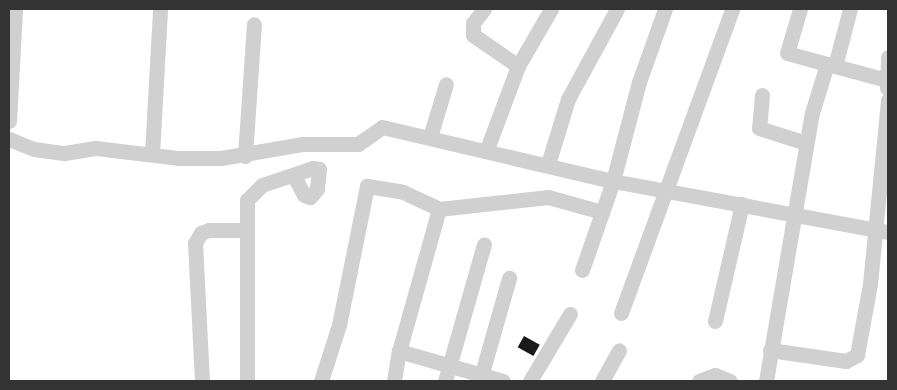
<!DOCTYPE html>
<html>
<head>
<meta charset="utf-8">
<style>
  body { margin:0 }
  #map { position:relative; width:897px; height:390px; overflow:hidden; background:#fff; font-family:"Work Sans",sans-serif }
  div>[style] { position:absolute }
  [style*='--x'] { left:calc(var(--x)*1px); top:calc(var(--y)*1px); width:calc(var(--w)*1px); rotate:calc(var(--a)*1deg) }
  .building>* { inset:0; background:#1a1a1a; transform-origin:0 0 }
  .minor>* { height:15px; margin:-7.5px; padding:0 7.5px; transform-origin:7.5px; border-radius:7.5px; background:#d0d0d0 }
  span { translate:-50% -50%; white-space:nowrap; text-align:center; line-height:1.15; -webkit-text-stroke:5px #fff; paint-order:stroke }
  .frame { position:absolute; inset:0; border:10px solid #333; pointer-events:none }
</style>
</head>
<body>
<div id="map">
  <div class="building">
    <i style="left:524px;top:336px;width:18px;height:13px;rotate:29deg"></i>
  </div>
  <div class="minor">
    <i style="--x:484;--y:9;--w:18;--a:128"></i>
    <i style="--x:473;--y:23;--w:12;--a:90"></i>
    <i style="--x:473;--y:35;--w:55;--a:34.6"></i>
    <i style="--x:827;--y:64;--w:62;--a:14.9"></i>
    <i style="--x:835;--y:66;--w:59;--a:-75.3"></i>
    <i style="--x:887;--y:88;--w:31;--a:-88"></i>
    <i style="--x:762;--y:95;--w:33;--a:95"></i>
    <i style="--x:759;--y:128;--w:49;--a:17.7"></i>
    <i style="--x:9;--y:121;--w:112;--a:-86.9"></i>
    <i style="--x:430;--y:137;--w:55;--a:-73.2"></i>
    <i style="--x:9;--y:139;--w:27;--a:22"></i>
    <i style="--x:34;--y:149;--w:30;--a:8"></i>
    <i style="--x:64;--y:153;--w:32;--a:-9"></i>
    <i style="--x:96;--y:148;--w:84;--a:6.9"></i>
    <i style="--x:179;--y:158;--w:42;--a:0"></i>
    <i style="--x:221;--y:158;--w:82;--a:-9.8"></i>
    <i style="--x:302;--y:144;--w:56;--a:0"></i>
    <i style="--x:358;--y:144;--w:29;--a:-35"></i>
    <i style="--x:382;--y:127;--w:237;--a:13.2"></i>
    <i style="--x:613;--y:181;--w:280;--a:10.5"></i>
    <i style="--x:487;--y:149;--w:89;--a:-69.5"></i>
    <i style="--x:518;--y:66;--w:66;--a:-59.9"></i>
    <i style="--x:152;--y:154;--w:145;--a:-86.8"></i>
    <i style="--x:245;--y:156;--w:132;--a:-86.1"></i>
    <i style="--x:548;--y:164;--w:68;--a:-72.9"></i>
    <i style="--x:568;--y:99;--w:102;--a:-61.4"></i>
    <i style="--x:439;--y:209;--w:148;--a:105.7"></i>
    <i style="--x:399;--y:351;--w:108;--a:16.1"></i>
    <i style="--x:582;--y:270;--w:94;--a:-70.8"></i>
    <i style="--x:613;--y:181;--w:102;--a:-75.3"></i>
    <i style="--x:639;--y:82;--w:77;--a:-70.4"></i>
    <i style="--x:621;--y:313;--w:324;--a:-69.9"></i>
    <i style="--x:715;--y:321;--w:120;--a:-77"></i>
    <i style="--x:770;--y:350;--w:77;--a:8.2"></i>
    <i style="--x:846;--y:361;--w:13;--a:-29"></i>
    <i style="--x:857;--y:355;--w:72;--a:-79.6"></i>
    <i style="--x:870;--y:284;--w:185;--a:-84.4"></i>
    <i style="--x:482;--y:373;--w:99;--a:-74.1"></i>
    <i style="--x:202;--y:381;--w:138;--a:-92.9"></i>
    <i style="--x:195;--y:243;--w:12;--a:-59"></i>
    <i style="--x:201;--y:233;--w:9;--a:-21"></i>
    <i style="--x:209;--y:230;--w:36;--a:0"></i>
    <i style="--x:247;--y:381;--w:181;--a:-90"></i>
    <i style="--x:247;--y:200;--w:21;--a:-45"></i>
    <i style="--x:262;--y:185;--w:54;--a:-18.4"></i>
    <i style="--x:313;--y:168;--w:6;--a:9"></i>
    <i style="--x:319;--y:169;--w:20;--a:96"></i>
    <i style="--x:317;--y:189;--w:11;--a:131"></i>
    <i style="--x:310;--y:197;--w:6;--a:-162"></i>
    <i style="--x:304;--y:195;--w:21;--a:-118"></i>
    <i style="--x:321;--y:381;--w:59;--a:-72.2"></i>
    <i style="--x:339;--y:325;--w:142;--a:-78.6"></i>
    <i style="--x:367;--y:186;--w:36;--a:9"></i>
    <i style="--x:403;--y:192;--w:40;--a:25"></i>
    <i style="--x:439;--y:209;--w:110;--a:-6.3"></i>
    <i style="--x:548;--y:197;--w:56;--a:15.5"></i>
    <i style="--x:394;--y:381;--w:30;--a:-81"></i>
    <i style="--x:445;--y:381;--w:142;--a:-74.1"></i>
    <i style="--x:530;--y:381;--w:78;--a:-59.2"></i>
    <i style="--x:602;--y:381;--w:35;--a:-61"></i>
    <i style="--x:699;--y:381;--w:17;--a:-21"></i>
    <i style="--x:715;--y:375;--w:16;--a:22"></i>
    <i style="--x:766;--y:381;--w:272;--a:-80.3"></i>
    <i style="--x:812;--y:113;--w:51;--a:-73"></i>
    <i style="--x:827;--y:64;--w:41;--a:-164.6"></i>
    <i style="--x:787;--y:53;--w:46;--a:-73.5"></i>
  </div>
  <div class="frame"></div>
</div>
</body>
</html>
